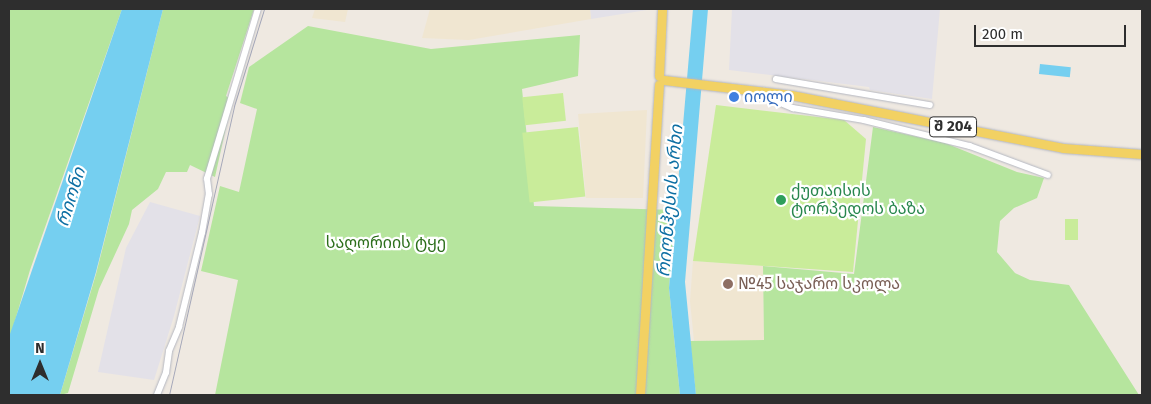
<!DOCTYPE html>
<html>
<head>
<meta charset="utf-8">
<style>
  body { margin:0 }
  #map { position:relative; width:1151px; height:404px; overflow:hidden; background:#efe9e1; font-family:"Fira Sans","Noto Sans Georgian",sans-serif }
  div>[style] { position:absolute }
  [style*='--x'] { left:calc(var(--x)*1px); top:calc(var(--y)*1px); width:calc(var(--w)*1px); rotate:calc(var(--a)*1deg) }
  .industrial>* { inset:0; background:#e3e1e8 }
  .education>* { inset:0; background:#f0e6d1 }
  .green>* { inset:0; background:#b6e59e }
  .pitch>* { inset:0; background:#c9ec9a; transform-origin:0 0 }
  .water>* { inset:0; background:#75cff0; transform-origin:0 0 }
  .roads { filter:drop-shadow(0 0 1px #b4b7c1) drop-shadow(0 0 1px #b4b7c1) }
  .street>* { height:5.5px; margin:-2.75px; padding:0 2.75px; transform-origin:2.75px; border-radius:2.75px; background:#fff }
  .primary>* { height:9px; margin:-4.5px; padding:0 4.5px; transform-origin:4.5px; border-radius:4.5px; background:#f2d163 }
  .rail>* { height:1px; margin:-0.5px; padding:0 0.5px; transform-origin:0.5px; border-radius:0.5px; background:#a3a6b8 }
  .dots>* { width:14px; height:14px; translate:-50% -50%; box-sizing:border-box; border:2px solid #fff; border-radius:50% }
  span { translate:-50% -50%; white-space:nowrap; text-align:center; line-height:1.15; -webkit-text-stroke:4.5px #fff; paint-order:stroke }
  .shield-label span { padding:1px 4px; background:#fff; border:1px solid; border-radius:4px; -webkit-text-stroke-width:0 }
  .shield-label { font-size:15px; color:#2e2e2e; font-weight:700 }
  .shop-label { font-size:16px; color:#366cbe }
  .left { translate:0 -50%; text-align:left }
  .leisure-label { font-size:16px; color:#27864d }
  .park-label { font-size:16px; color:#2c6e1b }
  .education-label { font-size:16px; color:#785e54 }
  .water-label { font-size:18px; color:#0d6fa3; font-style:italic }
  .frame { position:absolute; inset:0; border:10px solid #2e2e2e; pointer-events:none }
  .north { position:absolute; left:15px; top:339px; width:50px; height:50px; -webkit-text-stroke:4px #fff; paint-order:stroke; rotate:0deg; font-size:14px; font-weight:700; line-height:20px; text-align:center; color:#2e2e2e }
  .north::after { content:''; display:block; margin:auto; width:18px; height:22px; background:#2e2e2e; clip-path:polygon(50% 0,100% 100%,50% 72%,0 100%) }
  .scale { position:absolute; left:974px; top:25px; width:152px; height:22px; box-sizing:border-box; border:2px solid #2e2e2e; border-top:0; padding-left:6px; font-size:15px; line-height:18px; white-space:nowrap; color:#2e2e2e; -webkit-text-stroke:4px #fff; paint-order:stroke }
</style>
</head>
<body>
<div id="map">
  <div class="industrial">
    <i style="clip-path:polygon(590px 9px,653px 9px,591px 19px)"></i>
    <i style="clip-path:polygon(732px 9px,940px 9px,932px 99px,870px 90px,869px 87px,729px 70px)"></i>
    <i style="clip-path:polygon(150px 202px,200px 216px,174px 316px,154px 380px,98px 372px,126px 248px)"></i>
  </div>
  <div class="education">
    <i style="clip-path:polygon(315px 9px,348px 9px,345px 22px,312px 18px)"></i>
    <i style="clip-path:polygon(430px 9px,590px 9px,591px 19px,469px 40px,422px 38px)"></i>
    <i style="clip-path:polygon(647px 110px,643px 198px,586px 198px,578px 114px)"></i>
    <i style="clip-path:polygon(693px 261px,763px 266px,764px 340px,694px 341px,690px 301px)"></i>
  </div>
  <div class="green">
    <i style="clip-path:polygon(9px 9px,122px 9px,30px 270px,9px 341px)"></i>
    <i style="clip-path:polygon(163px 9px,254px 9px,226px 96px,232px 100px,215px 177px,190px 165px,187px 172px,166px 172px,158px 189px,132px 210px,129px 224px,99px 289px,68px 393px,60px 395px,96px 274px)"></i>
    <i style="clip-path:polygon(308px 26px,431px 49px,580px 35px,578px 76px,522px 89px,534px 206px,676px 210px,669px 288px,680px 395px,215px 395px,238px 280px,201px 271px,220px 186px,239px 192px,257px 109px,240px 103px,249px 67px)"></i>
    <i style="clip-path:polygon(873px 127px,945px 143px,1017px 172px,1044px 178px,1037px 198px,1014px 208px,1000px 221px,997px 252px,1015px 273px,1030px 280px,1069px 285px,1139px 395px,696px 395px,690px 341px,764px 340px,763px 266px,854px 274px)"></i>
  </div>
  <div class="pitch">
    <i style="left:563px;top:93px;width:28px;height:41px;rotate:84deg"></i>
    <i style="clip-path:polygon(716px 105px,844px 120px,866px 139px,853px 272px,693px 261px)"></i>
    <i style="left:578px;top:127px;width:70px;height:56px;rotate:84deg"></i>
    <i style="left:1065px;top:219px;width:13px;height:21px"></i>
  </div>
  <div class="water">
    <i style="clip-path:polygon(122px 9px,163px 9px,96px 272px,60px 395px,9px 395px,10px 334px)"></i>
    <i style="clip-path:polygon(693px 9px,708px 9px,685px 282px,696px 395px,680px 395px,669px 288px)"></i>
    <i style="left:1040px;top:64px;width:31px;height:10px;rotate:6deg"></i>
  </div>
  <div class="roads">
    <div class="street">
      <i style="--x:776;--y:79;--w:156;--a:9.6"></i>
      <i style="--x:764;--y:91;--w:9;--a:54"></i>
      <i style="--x:769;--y:98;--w:26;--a:23"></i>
      <i style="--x:793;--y:108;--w:72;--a:9.6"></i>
      <i style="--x:864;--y:120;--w:109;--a:13.8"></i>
      <i style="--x:970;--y:146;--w:83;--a:20.4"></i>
      <i style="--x:157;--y:395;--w:24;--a:-68"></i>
      <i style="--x:166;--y:373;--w:22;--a:-82"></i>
      <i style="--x:169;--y:351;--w:26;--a:-67"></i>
      <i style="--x:179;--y:327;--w:97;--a:-76.3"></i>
      <i style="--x:202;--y:233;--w:39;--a:-80"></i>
      <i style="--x:209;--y:195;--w:16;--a:-97"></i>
      <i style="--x:207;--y:179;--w:177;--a:-73.3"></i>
    </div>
    <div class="primary">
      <i style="--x:659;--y:76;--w:67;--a:-87.4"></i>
      <i style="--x:664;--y:80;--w:128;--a:6.7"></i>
      <i style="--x:791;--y:95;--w:277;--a:11"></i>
      <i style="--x:1063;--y:148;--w:79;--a:4.3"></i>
      <i style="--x:640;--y:395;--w:311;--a:-86.5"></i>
    </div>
  </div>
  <div class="rail">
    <i style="--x:169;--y:395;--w:296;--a:-77.3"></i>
    <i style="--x:234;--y:106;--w:102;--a:-72.8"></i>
  </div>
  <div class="dots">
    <i style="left:734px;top:97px;background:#3f7fe0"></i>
    <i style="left:781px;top:200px;background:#2e9e5b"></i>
    <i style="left:728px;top:284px;background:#8d6e63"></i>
  </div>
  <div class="shield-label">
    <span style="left:953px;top:127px">შ 204</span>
  </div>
  <div class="shop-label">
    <span class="left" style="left:744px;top:97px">იოლი</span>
  </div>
  <div class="leisure-label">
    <span class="left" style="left:791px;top:200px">ქუთაისის<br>ტორპედოს ბაზა</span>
  </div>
  <div class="park-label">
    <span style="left:386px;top:243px">საღორიის ტყე</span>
  </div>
  <div class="education-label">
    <span class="left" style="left:738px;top:284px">№45 საჯარო სკოლა</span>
  </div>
  <div class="water-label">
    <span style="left:71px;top:197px;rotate:-73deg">რიონი</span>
    <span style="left:670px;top:201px;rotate:-85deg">რიონჰესის არხი</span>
  </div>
  <div class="frame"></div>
  <div class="north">N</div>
  <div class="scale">200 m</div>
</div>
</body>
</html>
